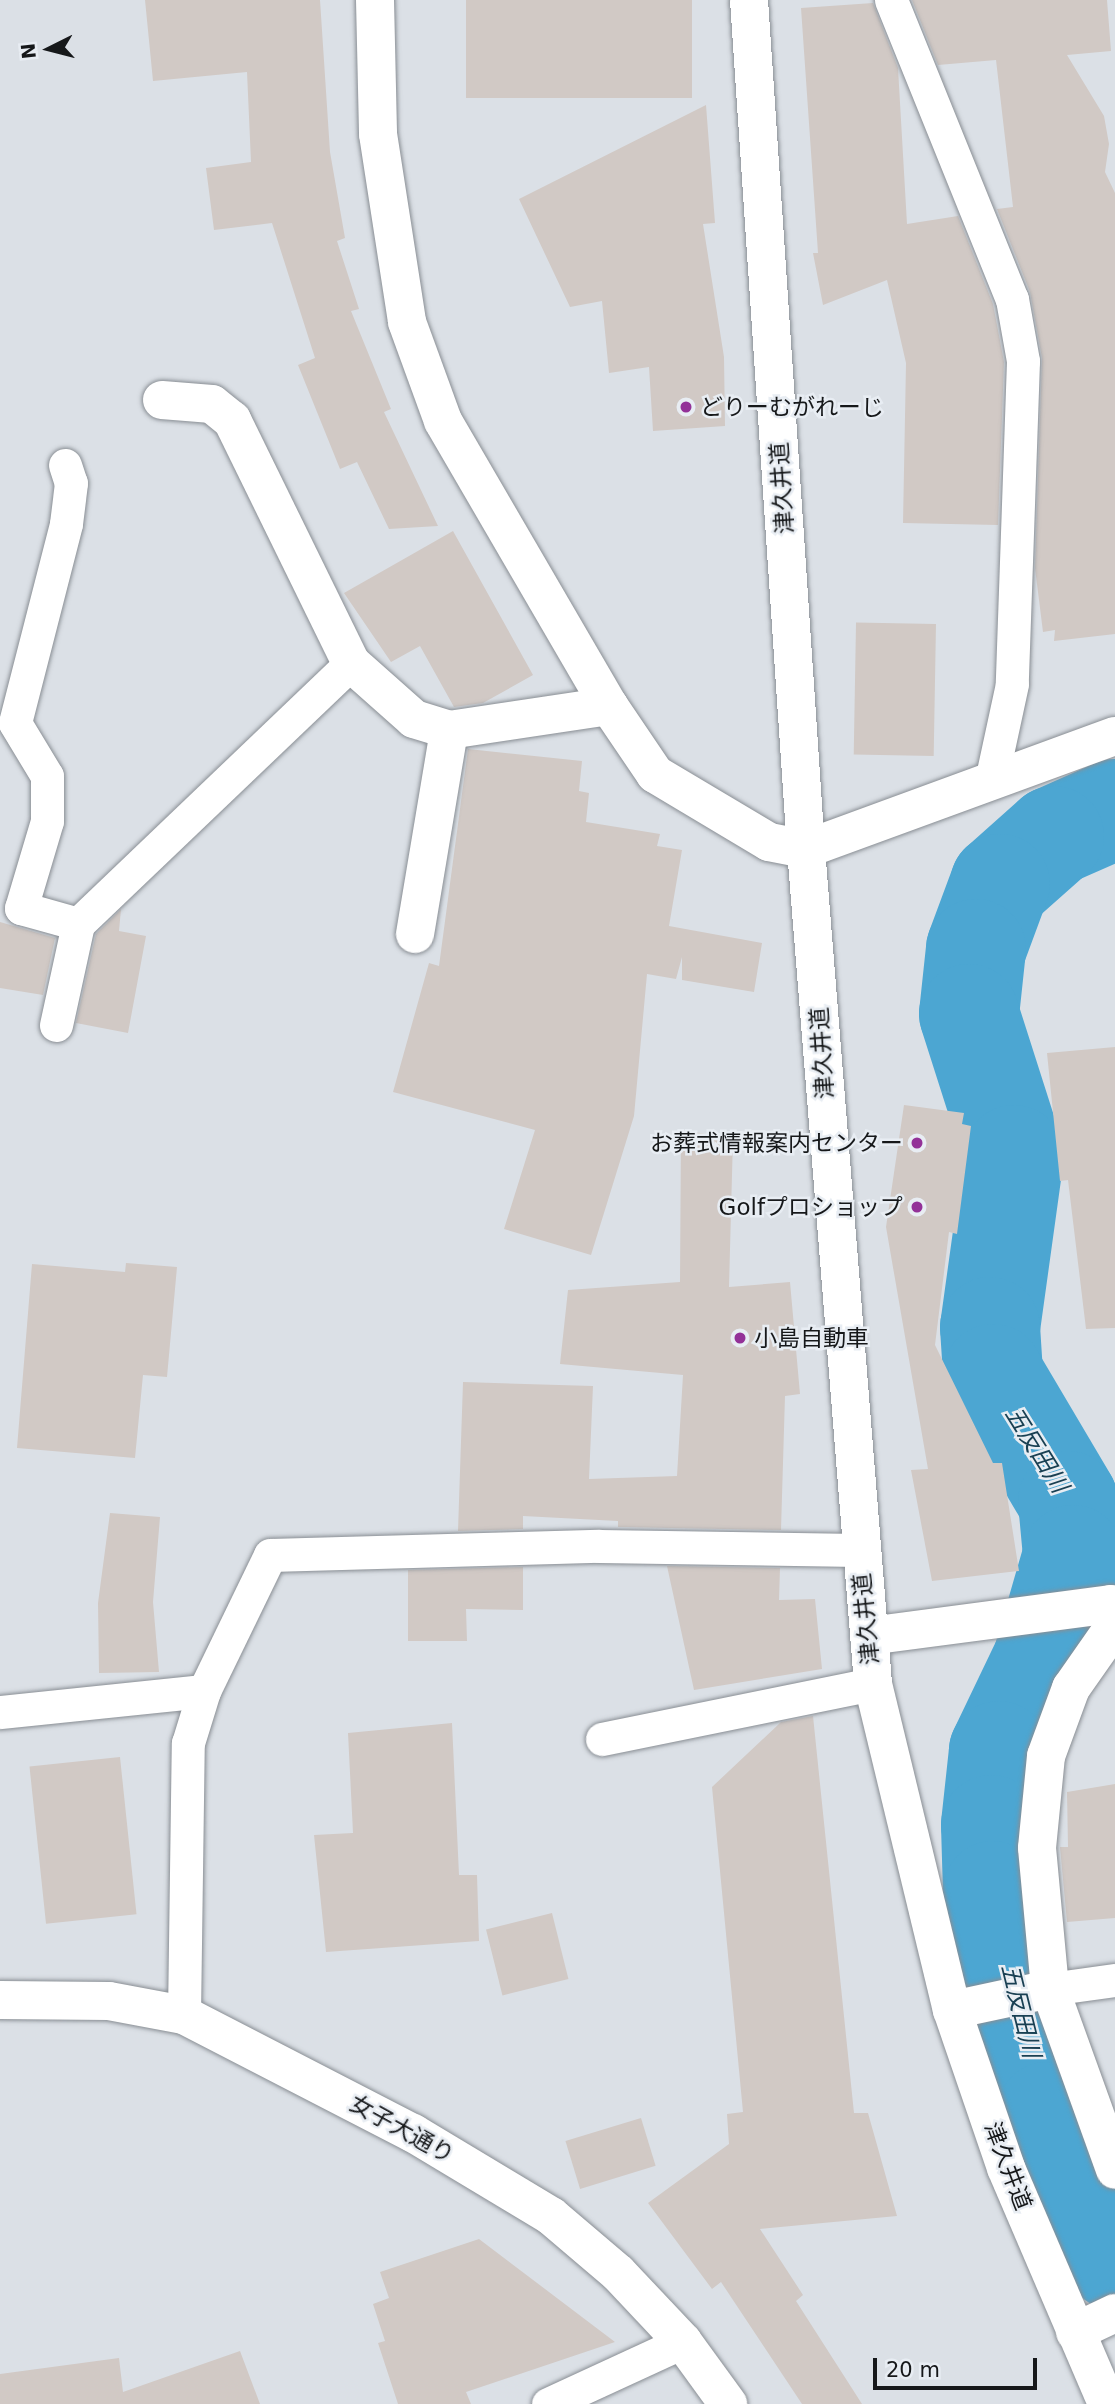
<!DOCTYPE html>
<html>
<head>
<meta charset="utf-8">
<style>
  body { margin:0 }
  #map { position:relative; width:1115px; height:2404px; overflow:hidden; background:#dbe0e6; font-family:"DejaVu Sans","Noto Sans JP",sans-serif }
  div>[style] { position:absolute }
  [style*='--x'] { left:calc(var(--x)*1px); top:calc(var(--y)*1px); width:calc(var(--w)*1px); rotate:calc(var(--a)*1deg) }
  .river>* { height:100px; margin:-50px; padding:0 50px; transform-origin:50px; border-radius:50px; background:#4ca6d2 }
  .building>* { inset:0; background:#d1c9c5; transform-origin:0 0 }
  .roads { filter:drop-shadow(0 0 2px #898e94) drop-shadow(0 0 2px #898e94) }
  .service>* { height:33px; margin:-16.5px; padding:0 16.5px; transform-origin:16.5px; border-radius:16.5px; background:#fff }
  .minor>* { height:38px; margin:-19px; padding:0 19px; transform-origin:19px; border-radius:19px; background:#fff }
  .tertiary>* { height:38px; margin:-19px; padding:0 19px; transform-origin:19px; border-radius:19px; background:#fff }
  .primary>* { height:38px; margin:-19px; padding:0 19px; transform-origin:19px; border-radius:19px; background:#fff }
  .dots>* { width:19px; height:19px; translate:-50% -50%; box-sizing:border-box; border:4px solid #e8edf3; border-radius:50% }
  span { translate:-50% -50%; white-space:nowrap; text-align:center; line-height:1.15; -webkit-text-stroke:5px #e8edf3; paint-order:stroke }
  .poi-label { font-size:23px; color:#16181a }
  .left { translate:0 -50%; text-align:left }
  .right { translate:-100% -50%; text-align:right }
  .street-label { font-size:23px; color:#16181a }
  .water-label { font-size:24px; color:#194053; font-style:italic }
  .north { position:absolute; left:14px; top:14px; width:70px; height:70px; -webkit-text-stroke:5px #e8edf3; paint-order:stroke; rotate:264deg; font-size:19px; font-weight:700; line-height:28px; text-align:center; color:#16181a }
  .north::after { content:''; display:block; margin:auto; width:24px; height:32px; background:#16181a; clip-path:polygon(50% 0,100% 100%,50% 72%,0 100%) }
  .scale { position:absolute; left:873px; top:2358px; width:164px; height:32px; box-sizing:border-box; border:4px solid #16181a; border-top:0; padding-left:9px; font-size:21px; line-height:24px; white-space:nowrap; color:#16181a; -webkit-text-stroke:5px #e8edf3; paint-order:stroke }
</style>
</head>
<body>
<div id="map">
  <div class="river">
    <i style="--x:1115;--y:809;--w:67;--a:156.1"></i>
    <i style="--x:1054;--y:836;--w:72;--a:138.4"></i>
    <i style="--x:1000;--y:884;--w:69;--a:110.3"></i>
    <i style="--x:976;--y:949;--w:65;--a:96.1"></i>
    <i style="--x:969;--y:1014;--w:148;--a:72.3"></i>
    <i style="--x:1014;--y:1155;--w:174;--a:97.9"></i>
    <i style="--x:990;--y:1327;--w:47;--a:86.3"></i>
    <i style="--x:993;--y:1374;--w:147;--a:59.4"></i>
    <i style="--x:1068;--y:1501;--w:54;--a:84.7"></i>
    <i style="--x:1073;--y:1555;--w:108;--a:106.1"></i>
    <i style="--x:1043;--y:1659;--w:102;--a:115.6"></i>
    <i style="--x:999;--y:1751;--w:74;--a:96.2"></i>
    <i style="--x:991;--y:1825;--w:66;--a:88.3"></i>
    <i style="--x:993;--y:1891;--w:136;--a:78.5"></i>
    <i style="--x:1020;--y:2024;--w:92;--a:72.9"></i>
    <i style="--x:1047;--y:2112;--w:163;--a:65.3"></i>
  </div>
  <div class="building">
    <i style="clip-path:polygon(145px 0,320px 0,330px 152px,345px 238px,337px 241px,359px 309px,351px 311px,391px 409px,384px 412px,438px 526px,389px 529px,357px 462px,340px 469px,298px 365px,315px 358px,272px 223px,214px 230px,206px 168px,251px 162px,247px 72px,153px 81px)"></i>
    <i style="left:466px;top:0;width:226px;height:98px"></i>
    <i style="clip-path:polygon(912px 0,1107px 0,1111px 51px,1067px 55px,1104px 116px,1109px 144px,1105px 172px,1115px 193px,1115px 634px,1054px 641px,1055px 630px,1043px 632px,1035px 568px,1042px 358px,1030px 292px,997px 209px,1013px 207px,996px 60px,938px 65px)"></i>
    <i style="clip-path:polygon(873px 3px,898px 68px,907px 224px,958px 216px,993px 304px,1004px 362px,998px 525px,903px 523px,906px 363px,887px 280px,823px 305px,813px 253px,818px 253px,801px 8px)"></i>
    <i style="clip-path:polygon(706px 105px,715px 223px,703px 224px,724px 357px,725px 426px,653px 431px,649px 367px,609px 373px,602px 301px,570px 307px,519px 199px)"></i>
    <i style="clip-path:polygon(453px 531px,533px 675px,483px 703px,454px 707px,420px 646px,391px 662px,344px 593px)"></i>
    <i style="left:936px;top:624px;width:132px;height:80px;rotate:91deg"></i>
    <i style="clip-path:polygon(468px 749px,582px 761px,579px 791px,589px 793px,586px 822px,660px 834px,657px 846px,682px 850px,669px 926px,762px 943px,754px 992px,682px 980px,682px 957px,676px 979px,647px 974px,634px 1116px,591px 1255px,504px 1229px,535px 1130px,393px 1092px,429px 963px,439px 966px)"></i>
    <i style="clip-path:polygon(121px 909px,119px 931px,146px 936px,128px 1033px,76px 1023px,96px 934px)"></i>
    <i style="clip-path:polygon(0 922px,55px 938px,43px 995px,0 988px)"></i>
    <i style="clip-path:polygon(1115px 1047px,1115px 1328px,1086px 1329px,1068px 1180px,1060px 1181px,1047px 1053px)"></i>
    <i style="clip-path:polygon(904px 1105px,964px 1113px,962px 1124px,971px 1126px,957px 1234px,949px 1232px,935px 1345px,993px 1463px,1002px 1463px,1019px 1571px,932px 1581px,911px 1470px,928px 1469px,886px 1227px)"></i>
    <i style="clip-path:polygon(681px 1130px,733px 1138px,729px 1287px,790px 1282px,800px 1394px,785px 1396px,781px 1530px,618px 1527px,618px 1521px,523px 1516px,523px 1529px,458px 1531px,463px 1382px,593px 1386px,589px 1479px,677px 1476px,683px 1375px,560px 1364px,568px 1290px,680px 1282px)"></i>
    <i style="clip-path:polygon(126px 1263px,177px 1267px,167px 1377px,143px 1375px,135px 1458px,17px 1448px,32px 1264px,125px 1272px)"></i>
    <i style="clip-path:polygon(110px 1513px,160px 1517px,153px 1602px,159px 1672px,99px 1673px,98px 1603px)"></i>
    <i style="clip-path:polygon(667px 1566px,780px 1568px,779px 1600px,815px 1599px,822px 1669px,694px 1690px)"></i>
    <i style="clip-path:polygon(523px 1567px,523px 1610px,466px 1609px,467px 1641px,408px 1641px,408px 1570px)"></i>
    <i style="clip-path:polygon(813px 1716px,854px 2113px,868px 2113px,897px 2216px,760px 2229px,803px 2295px,796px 2301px,862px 2404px,802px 2404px,721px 2282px,712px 2289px,648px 2203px,729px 2144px,727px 2114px,743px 2112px,712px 1787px,781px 1722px)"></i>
    <i style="clip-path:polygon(452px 1723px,459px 1875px,477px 1875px,479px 1941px,326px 1952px,314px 1835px,353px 1833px,348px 1733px)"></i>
    <i style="left:120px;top:1757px;width:158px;height:91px;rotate:84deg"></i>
    <i style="clip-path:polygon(1115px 1784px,1115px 1918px,1067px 1922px,1060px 1847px,1068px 1847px,1067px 1792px)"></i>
    <i style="left:552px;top:1913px;width:68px;height:68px;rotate:76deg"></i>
    <i style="left:641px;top:2118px;width:50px;height:79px;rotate:73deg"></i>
    <i style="clip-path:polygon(479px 2239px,615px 2342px,466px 2392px,471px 2404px,398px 2404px,378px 2343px,385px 2341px,373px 2304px,389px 2298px,380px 2272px)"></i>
    <i style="clip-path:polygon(240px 2351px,260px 2404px,0 2404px,0 2374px,119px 2358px,123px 2392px)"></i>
  </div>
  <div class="roads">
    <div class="service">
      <i style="--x:891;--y:0;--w:323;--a:68"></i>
      <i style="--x:1012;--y:299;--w:63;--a:79.9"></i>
      <i style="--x:1023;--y:361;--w:323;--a:92"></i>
      <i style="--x:1012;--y:684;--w:99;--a:102.2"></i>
      <i style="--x:65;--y:465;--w:19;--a:72"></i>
      <i style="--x:71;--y:483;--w:41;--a:97"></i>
      <i style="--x:66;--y:524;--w:205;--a:104.4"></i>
      <i style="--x:15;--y:723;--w:62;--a:58.9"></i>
      <i style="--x:47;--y:776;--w:45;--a:90"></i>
      <i style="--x:47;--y:821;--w:91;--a:106.6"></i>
      <i style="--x:21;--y:908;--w:59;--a:15.7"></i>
      <i style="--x:56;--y:1025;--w:103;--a:-77.7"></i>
      <i style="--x:78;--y:924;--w:378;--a:-43.7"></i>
      <i style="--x:0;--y:1712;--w:205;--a:-5.9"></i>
      <i style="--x:602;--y:1739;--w:277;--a:-11.5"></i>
      <i style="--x:1050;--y:1989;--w:66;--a:-7.9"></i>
      <i style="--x:184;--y:2015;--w:272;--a:-89.2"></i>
      <i style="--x:188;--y:1743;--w:54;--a:-72.9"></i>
      <i style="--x:204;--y:1691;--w:151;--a:-64.1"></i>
      <i style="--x:270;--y:1555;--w:329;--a:-1.6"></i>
      <i style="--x:599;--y:1546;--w:260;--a:0.9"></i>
      <i style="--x:548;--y:2404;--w:149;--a:-24.7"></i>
    </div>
    <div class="minor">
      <i style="--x:375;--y:0;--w:134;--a:88.7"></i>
      <i style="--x:378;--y:134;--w:190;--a:81.2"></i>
      <i style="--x:407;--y:322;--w:105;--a:70"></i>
      <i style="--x:443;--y:421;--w:330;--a:59.8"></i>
      <i style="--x:609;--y:706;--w:82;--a:55.9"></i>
      <i style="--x:655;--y:774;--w:133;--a:30.8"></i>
      <i style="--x:769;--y:842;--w:38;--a:11"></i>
      <i style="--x:162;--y:400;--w:50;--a:4.6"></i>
      <i style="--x:212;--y:404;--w:26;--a:39"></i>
      <i style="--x:232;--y:420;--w:271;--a:63.9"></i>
      <i style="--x:351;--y:663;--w:84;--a:41.6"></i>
      <i style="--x:414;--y:719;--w:37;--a:17"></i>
      <i style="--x:449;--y:730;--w:162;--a:-8.5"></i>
      <i style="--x:415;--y:934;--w:207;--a:-80.5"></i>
      <i style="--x:869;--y:1636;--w:244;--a:-7.5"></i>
      <i style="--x:1111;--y:1604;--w:24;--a:85"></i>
      <i style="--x:1113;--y:1628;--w:73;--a:125"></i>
      <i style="--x:1071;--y:1688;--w:72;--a:110.2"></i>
      <i style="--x:1046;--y:1756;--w:92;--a:95.6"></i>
      <i style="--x:1037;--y:1848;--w:142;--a:84.7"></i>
      <i style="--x:1050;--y:1989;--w:192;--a:70.2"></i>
      <i style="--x:952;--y:2010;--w:100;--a:-12.1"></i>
      <i style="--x:1075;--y:2332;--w:44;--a:-25.4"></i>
    </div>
    <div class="tertiary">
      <i style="--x:806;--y:849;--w:329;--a:-20.1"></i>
      <i style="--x:0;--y:2000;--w:109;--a:0.5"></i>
      <i style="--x:109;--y:2001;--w:76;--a:10.6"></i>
      <i style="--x:184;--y:2015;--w:258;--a:27.3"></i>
      <i style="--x:413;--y:2133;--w:161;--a:31"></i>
      <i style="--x:551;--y:2216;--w:88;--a:40.4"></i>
      <i style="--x:618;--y:2273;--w:95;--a:46.7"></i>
      <i style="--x:683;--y:2342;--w:77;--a:54"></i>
    </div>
    <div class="primary">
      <i style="--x:749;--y:0;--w:851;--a:86.16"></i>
      <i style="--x:806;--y:849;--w:838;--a:85.41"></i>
      <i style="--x:873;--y:1684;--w:335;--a:76.4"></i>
      <i style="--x:952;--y:2010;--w:167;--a:71.1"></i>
      <i style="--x:1006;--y:2168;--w:257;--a:66.8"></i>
    </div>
  </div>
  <div class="dots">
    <i style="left:686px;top:407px;background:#933198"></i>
    <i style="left:917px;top:1143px;background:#933198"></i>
    <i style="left:917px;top:1207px;background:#933198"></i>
    <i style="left:740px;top:1338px;background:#933198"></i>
  </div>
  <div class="poi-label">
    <span class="left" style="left:700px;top:407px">どりーむがれーじ</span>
    <span class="right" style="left:903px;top:1143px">お葬式情報案内センター</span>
    <span class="right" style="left:903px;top:1207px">Golfプロショップ</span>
    <span class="left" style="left:754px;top:1338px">小島自動車</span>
  </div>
  <div class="street-label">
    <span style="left:782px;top:488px;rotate:-94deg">津久井道</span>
    <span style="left:822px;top:1053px;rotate:-94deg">津久井道</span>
    <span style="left:866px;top:1619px;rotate:-96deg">津久井道</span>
    <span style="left:402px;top:2129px;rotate:29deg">女子大通り</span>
    <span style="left:1008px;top:2166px;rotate:69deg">津久井道</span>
  </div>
  <div class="water-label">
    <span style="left:1036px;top:1450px;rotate:58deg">五反田川</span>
    <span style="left:1020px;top:2011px;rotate:76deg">五反田川</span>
  </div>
  <div class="north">N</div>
  <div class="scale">20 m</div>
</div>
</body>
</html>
